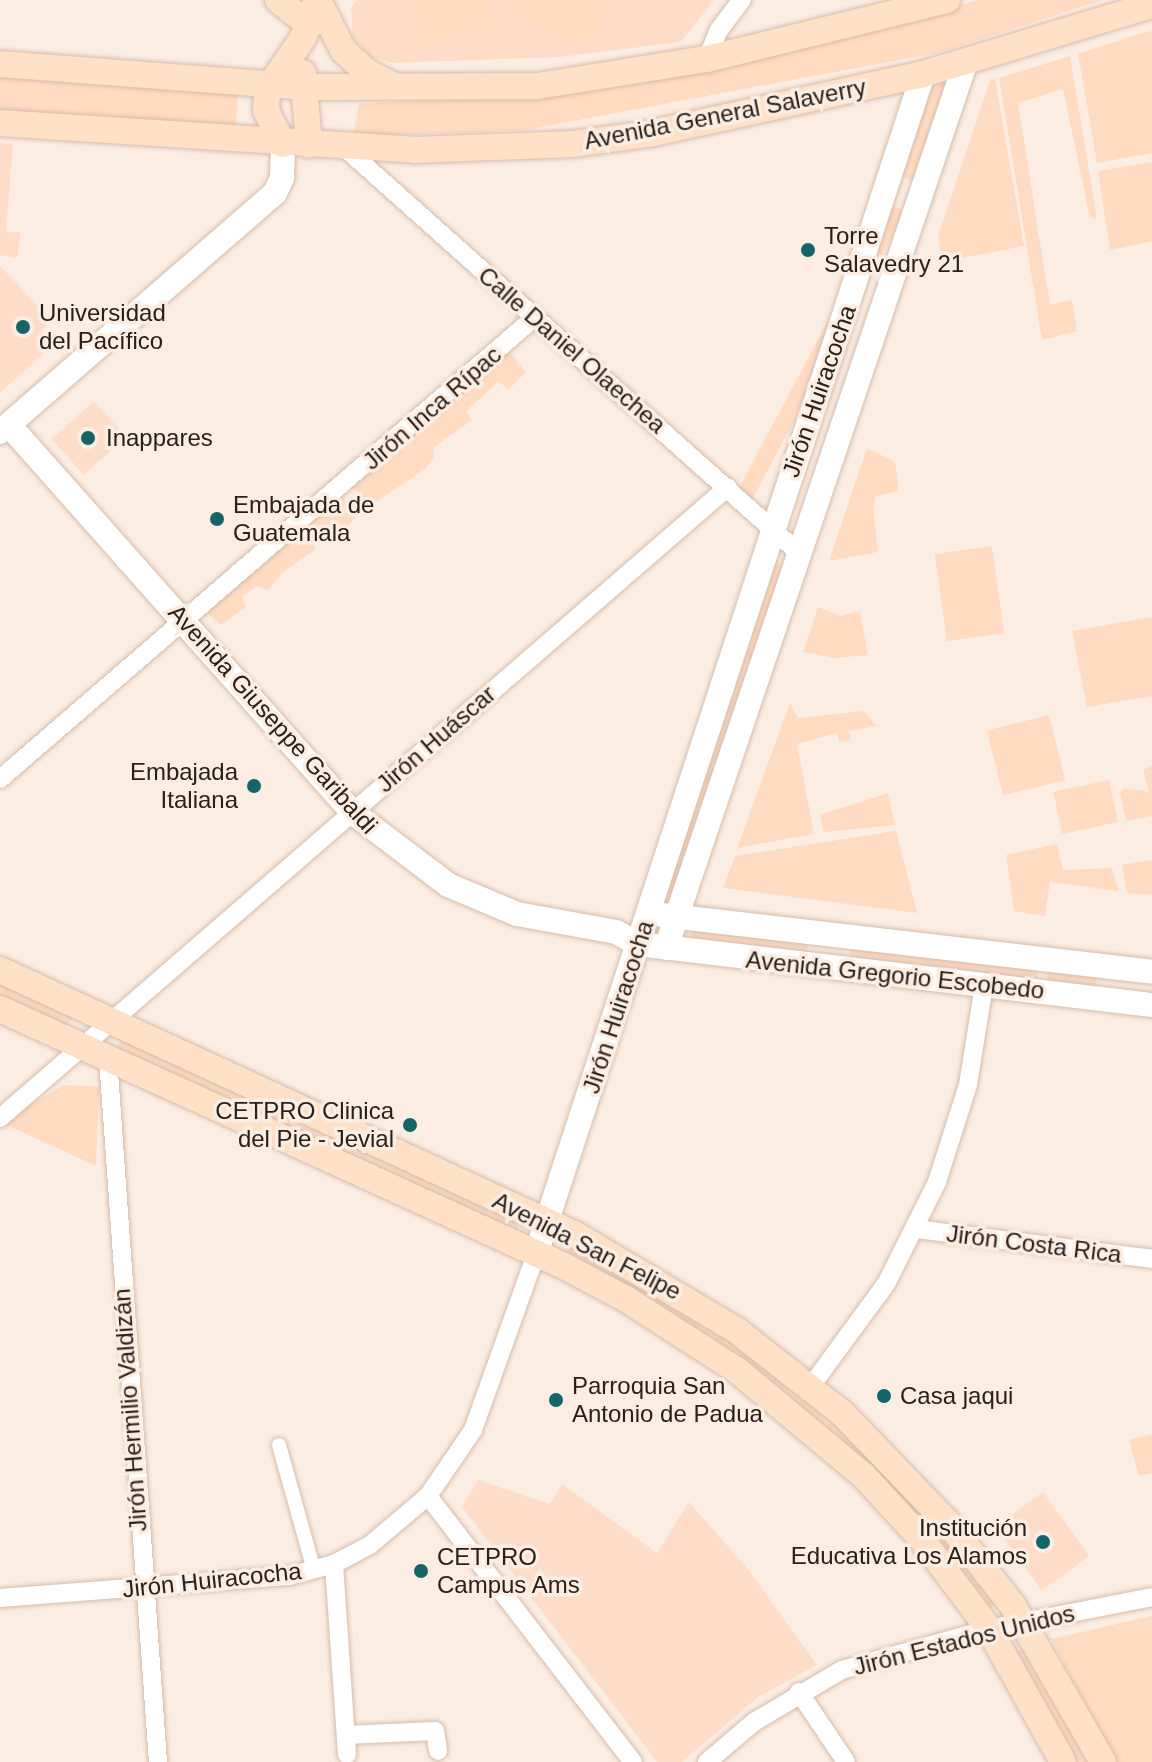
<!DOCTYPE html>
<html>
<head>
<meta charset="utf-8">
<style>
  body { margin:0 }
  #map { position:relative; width:1152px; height:1762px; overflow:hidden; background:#fcede2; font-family:Arial,sans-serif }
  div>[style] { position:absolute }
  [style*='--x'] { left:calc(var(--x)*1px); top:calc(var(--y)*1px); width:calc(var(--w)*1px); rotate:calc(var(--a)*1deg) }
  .built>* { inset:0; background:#fdddc7; transform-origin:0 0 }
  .green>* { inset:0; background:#ffdbc2; transform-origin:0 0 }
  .roads { filter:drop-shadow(0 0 2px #d4bcab) drop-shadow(0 0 2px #d4bcab) }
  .pedestrian>* { height:14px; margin:-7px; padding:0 7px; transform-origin:7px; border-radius:7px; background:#fff }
  .minor>* { height:18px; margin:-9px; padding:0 9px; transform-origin:9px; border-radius:9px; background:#fff }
  .tertiary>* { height:24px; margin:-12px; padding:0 12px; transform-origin:12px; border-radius:12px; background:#fff }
  .secondary>* { height:26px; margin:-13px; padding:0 13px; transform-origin:13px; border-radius:13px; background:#fee0c7 }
  .dots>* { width:22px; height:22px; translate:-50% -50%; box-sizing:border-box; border:4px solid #fcede2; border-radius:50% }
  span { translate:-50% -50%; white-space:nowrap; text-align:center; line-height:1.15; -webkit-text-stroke:7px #fcede2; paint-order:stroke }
  .street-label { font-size:24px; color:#29201a }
  .poi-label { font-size:24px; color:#29201a }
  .left { translate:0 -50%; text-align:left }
  .right { translate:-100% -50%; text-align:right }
</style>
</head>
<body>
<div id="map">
  <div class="built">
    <i style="clip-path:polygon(357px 0,714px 0,681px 42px,560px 57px,393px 63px,369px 56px,353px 36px,351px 8px)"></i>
    <i style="clip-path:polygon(0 143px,13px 144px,6px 231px,21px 233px,17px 258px,0 255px)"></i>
    <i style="clip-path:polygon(0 266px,52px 321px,40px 332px,52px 346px,0 393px)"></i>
    <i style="left:94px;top:401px;width:48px;height:57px;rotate:48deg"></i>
    <i style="clip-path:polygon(478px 1480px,550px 1504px,562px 1484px,657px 1553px,689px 1502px,748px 1569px,817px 1665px,758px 1697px,682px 1762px,657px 1762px,462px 1507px)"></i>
    <i style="left:1043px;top:1492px;width:79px;height:59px;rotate:54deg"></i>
  </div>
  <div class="green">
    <i style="clip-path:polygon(413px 0,485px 0,491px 11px,485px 29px,422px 41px)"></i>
    <i style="clip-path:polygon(506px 0,606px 0,606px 16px,593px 38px,568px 42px,521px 19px)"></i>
    <i style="clip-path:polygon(978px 0,1103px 0,937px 53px,520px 131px,353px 136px,359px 104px,526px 94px,925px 15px)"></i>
    <i style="clip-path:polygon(1152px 30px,1152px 153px,1097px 163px,1078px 54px)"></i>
    <i style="clip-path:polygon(1070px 56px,1097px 219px,1090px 218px,1063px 89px,1018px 103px,1050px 305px,1072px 300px,1077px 331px,1042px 340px,999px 78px)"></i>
    <i style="left:0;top:74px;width:239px;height:39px;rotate:4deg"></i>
    <i style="clip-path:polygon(995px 78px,1024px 246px,942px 262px,938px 237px,990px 81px)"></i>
    <i style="left:947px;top:83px;width:104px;height:19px;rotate:110deg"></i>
    <i style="clip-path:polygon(1152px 162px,1152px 241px,1110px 250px,1098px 171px)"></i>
    <i style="left:890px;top:204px;width:17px;height:335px;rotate:28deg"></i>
    <i style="clip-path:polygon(507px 349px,526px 372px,509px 389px,498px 382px,466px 411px,472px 420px,433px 448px,434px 458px,424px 470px,371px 505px,347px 482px)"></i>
    <i style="clip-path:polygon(867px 448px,895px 462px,899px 491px,876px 496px,873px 508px,878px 552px,829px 561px)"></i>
    <i style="clip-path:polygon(341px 495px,356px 517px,343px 532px,324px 539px,313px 529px,306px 536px,316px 549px,283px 572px,268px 591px,258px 586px,242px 596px,246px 607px,221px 625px,206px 612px)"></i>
    <i style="left:992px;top:546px;width:88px;height:58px;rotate:82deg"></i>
    <i style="clip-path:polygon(772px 561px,787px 570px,678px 902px,658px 896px)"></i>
    <i style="clip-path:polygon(818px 607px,840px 616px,860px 611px,868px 655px,834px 658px,803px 652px)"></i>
    <i style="clip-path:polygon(1152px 617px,1152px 696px,1087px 707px,1072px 631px)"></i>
    <i style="clip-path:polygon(790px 703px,798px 718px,863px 711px,877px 726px,849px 731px,851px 740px,839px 742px,837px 733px,797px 744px,814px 834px,737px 848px)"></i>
    <i style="left:1049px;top:715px;width:67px;height:64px;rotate:76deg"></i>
    <i style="clip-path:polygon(1152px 766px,1152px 816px,1126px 821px,1120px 793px,1125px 788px,1149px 792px,1143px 770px)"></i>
    <i style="left:1109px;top:780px;width:43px;height:57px;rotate:78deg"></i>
    <i style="clip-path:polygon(888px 793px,895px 825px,824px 832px,820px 815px)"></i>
    <i style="clip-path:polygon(896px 831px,917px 913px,723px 888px,735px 856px)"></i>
    <i style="clip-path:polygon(1057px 844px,1063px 870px,1112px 868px,1119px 891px,1050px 882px,1045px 916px,1014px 911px,1006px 855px)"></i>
    <i style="clip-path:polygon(1152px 860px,1152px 895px,1127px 893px,1122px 865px)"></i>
    <i style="left:692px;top:927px;width:117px;height:13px;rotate:7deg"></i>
    <i style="clip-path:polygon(851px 948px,1038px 970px,1036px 985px,850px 959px)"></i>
    <i style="clip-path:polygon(1048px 970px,1097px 976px,1095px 987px,1046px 984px)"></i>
    <i style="clip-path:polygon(0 982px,74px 1017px,59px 1033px,0 1006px)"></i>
    <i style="left:122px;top:1038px;width:438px;height:24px;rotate:25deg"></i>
    <i style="clip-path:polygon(64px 1085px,99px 1087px,96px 1166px,0 1122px)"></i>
    <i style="clip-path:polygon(566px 1245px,712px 1328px,825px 1413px,927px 1516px,997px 1605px,977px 1613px,813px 1432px,559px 1267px)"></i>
    <i style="clip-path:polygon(1152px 1434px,1152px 1473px,1139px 1476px,1129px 1440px)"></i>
    <i style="clip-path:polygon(1152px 1616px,1152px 1762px,1115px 1762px,1051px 1639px)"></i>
    <i style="clip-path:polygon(1027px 1648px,1091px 1762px,1066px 1762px,1007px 1655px)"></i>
  </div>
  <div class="roads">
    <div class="pedestrian">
      <i style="--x:279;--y:1445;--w:130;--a:74.4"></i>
    </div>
    <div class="minor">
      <i style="--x:707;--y:59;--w:31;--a:-68"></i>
      <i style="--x:719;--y:30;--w:38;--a:-53"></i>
      <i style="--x:344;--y:147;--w:611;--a:41.75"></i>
      <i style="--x:0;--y:779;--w:707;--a:-40.81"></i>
      <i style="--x:108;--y:1058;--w:706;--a:85.94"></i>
      <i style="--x:0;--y:1118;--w:963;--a:-40.92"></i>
      <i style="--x:916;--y:1229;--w:238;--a:7.2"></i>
      <i style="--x:811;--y:1386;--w:127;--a:-53.7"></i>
      <i style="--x:886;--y:1284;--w:114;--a:-63.4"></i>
      <i style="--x:937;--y:1182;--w:102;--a:-72.3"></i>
      <i style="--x:968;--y:1085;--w:101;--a:-80.9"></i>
      <i style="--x:428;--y:1496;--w:336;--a:52.4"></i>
      <i style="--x:334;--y:1564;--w:191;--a:86.1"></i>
      <i style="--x:0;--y:1598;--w:290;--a:-4.4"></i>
      <i style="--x:289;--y:1576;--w:47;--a:-14.9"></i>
      <i style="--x:334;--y:1564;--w:41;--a:-27.8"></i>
      <i style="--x:370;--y:1545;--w:76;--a:-40.2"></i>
      <i style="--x:428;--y:1496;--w:80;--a:-55.7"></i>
      <i style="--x:473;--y:1430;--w:187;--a:-70.3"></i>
      <i style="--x:799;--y:1692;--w:84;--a:56.1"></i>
      <i style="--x:346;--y:1735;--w:89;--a:-2.6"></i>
      <i style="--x:435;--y:1731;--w:20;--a:81"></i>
      <i style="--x:707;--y:1762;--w:62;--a:-40.4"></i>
      <i style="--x:754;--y:1722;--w:102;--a:-30.6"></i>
      <i style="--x:842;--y:1670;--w:153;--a:-15.6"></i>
      <i style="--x:989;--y:1629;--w:166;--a:-11.1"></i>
    </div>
    <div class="tertiary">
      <i style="--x:9;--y:425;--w:517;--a:48.45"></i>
      <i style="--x:352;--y:812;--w:121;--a:37.2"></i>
      <i style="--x:448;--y:885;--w:75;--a:22.8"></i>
      <i style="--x:517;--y:914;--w:101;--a:10.3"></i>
      <i style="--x:616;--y:932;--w:25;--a:29"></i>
      <i style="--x:638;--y:944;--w:518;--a:6.77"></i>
      <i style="--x:0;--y:432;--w:364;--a:-41"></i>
      <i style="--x:275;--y:193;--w:17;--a:-65"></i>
      <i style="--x:282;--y:178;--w:34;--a:-88"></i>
      <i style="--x:662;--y:915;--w:493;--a:6.6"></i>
      <i style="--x:666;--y:948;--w:933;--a:-71.31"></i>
      <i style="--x:536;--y:1254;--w:1242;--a:-71.84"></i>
    </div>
    <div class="secondary">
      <i style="--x:278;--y:0;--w:41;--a:38"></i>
      <i style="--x:318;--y:0;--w:56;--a:63.4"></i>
      <i style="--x:343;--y:50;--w:33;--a:43"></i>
      <i style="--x:367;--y:72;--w:28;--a:27"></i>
      <i style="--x:0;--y:64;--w:308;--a:4.3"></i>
      <i style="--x:307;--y:87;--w:231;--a:-0.2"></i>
      <i style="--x:538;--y:86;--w:171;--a:-9.1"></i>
      <i style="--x:707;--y:59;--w:247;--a:-13.8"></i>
      <i style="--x:303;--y:73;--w:72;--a:85.2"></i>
      <i style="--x:0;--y:123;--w:416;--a:3.7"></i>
      <i style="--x:415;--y:150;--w:158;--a:-2.2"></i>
      <i style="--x:573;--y:144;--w:81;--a:-7.8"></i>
      <i style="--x:653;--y:133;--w:276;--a:-12.3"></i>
      <i style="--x:923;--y:74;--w:239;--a:-16.8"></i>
      <i style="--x:283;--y:144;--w:38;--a:-117"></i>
      <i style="--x:266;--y:110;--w:20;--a:-87"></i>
      <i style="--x:267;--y:90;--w:63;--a:-55.3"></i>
      <i style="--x:303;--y:38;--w:40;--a:-69.8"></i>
      <i style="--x:0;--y:970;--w:634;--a:24.71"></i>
      <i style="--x:576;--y:1235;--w:186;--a:30.7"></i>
      <i style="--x:736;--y:1330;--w:135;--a:38.1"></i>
      <i style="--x:842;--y:1413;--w:153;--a:46.1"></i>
      <i style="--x:948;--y:1523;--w:105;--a:51.9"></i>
      <i style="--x:1013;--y:1606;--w:180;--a:60"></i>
      <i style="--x:0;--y:1009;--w:620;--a:24.5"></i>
      <i style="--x:564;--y:1266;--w:70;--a:28"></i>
      <i style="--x:626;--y:1299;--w:133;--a:32.7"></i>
      <i style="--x:738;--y:1371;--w:163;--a:39.8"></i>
      <i style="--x:863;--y:1475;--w:84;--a:47.4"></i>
      <i style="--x:920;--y:1537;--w:115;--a:53.1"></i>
      <i style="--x:989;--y:1629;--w:152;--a:60.9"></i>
    </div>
  </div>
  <div class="dots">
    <i style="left:808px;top:250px;background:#156467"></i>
    <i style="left:23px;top:327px;background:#156467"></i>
    <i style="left:88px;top:438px;background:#156467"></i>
    <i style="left:217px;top:519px;background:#156467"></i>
    <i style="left:254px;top:786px;background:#156467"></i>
    <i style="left:410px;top:1125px;background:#156467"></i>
    <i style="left:884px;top:1396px;background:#156467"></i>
    <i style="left:556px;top:1400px;background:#156467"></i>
    <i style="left:1043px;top:1542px;background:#156467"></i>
    <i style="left:421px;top:1571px;background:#156467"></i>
  </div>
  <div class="street-label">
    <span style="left:725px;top:114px;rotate:-11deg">Avenida General Salaverry</span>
    <span style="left:572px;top:350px;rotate:41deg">Calle Daniel Olaechea</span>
    <span style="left:819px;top:391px;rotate:-71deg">Jirón Huiracocha</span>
    <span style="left:432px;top:408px;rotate:-41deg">Jirón Inca Rípac</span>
    <span style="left:273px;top:719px;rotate:48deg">Avenida Giuseppe Garibaldi</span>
    <span style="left:436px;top:739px;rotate:-41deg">Jirón Huáscar</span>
    <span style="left:895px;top:975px;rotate:6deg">Avenida Gregorio Escobedo</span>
    <span style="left:618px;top:1007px;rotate:-72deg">Jirón Huiracocha</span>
    <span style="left:1034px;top:1244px;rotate:7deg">Jirón Costa Rica</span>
    <span style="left:587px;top:1246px;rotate:27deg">Avenida San Felipe</span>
    <span style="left:130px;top:1410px;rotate:-94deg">Jirón Hermilio Valdizán</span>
    <span style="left:212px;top:1580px;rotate:-6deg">Jirón Huiracocha</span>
    <span style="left:964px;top:1640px;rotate:-14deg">Jirón Estados Unidos</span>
  </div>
  <div class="poi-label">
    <span class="left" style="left:824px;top:250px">Torre<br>Salavedry 21</span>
    <span class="left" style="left:39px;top:327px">Universidad<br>del Pacífico</span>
    <span class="left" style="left:106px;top:438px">Inappares</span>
    <span class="left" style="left:233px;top:519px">Embajada de<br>Guatemala</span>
    <span class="right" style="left:238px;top:786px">Embajada<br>Italiana</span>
    <span class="right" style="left:394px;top:1125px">CETPRO Clinica<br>del Pie - Jevial</span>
    <span class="left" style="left:572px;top:1400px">Parroquia San<br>Antonio de Padua</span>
    <span class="left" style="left:900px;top:1396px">Casa jaqui</span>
    <span class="right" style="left:1027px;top:1542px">Institución<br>Educativa Los Alamos</span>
    <span class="left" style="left:437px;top:1571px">CETPRO<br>Campus Ams</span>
  </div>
</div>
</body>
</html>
